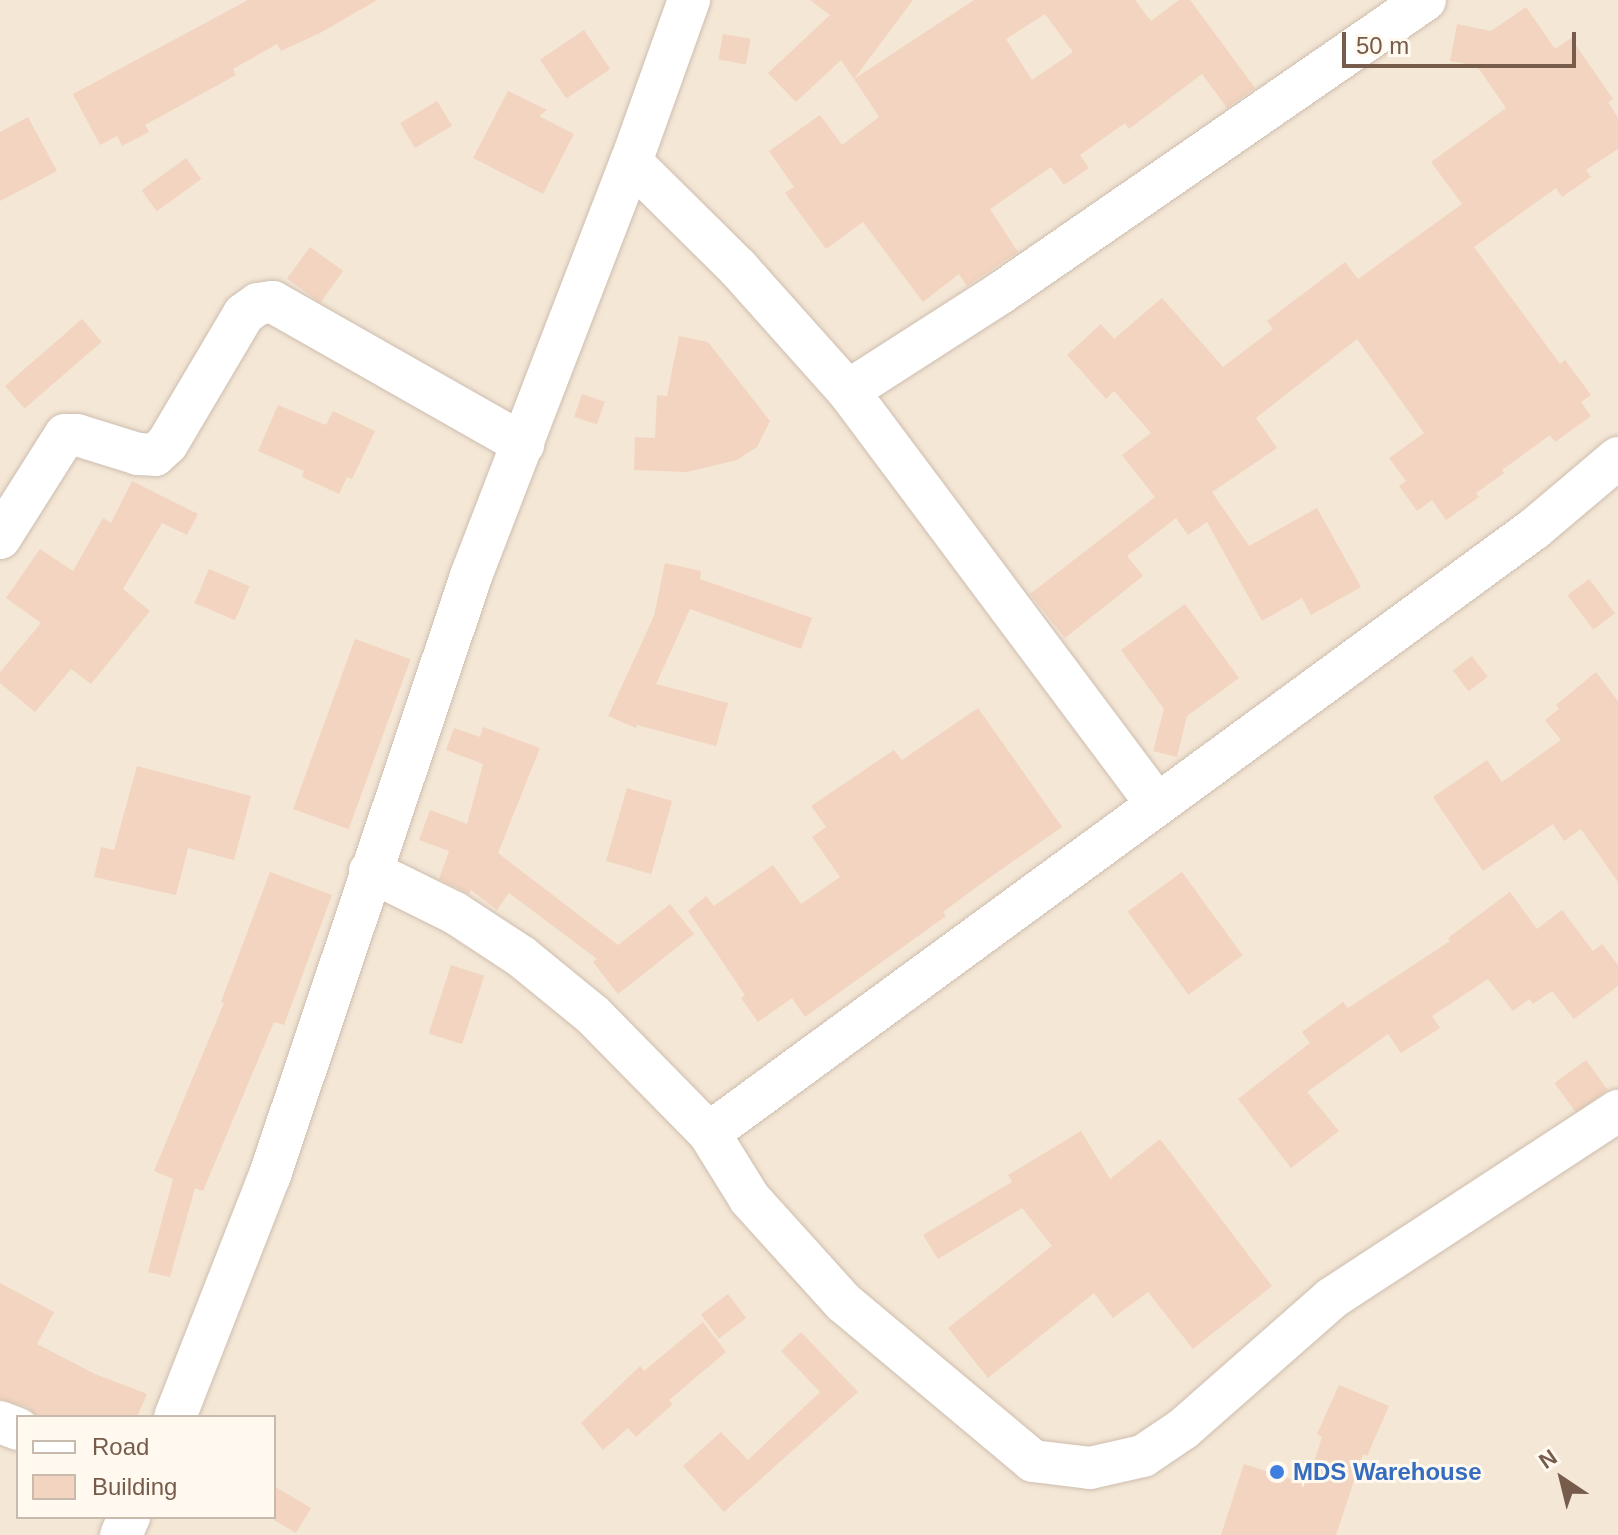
<!DOCTYPE html>
<html>
<head>
<meta charset="utf-8">
<style>
  body { margin:0 }
  #map { position:relative; width:1618px; height:1535px; overflow:hidden; background:#fcf5e8; font-family:Arial,sans-serif }
  div>[style] { position:absolute }
  [style*='--x'] { left:calc(var(--x)*1px); top:calc(var(--y)*1px); width:calc(var(--w)*1px); rotate:calc(var(--a)*1deg) }
  .residential>* { inset:0; background:#f4e7d6 }
  .building>* { inset:0; background:#f2d4c0; transform-origin:0 0 }
  .roads { filter:drop-shadow(0 0 2px #cebdae) drop-shadow(0 0 2px #cebdae) }
  .minor>* { height:42px; margin:-21px; padding:0 21px; transform-origin:21px; border-radius:21px; background:#fff }
  .dots>* { width:22px; height:22px; translate:-50% -50%; box-sizing:border-box; border:4px solid #fff9ef; border-radius:50% }
  span { translate:-50% -50%; white-space:nowrap; text-align:center; line-height:1.15; -webkit-text-stroke:6px #fff9ef; paint-order:stroke }
  .shop-label { font-size:24px; color:#366cbe; font-weight:700 }
  .left { translate:0 -50%; text-align:left }
  .legend { position:absolute; left:16px; top:1415px; width:260px; height:104px; box-sizing:border-box; background:#fff9ef; border:2px solid #c9baae; margin:0; padding:10px 14px; list-style:none; font-size:24px; color:#775c4c }
  .legend li { display:flex; align-items:center; gap:16px; height:40px }
  .legend b { width:40px; border:2px solid #c9baae }
  .north { position:absolute; left:1522px; top:1439px; width:80px; height:80px; -webkit-text-stroke:6px #fff9ef; paint-order:stroke; rotate:325deg; font-size:22px; font-weight:700; line-height:32px; text-align:center; color:#775c4c }
  .north::after { content:''; display:block; margin:auto; width:28px; height:36px; background:#775c4c; clip-path:polygon(50% 0,100% 100%,50% 72%,0 100%) }
  .scale { position:absolute; left:1342px; top:32px; width:234px; height:36px; box-sizing:border-box; border:4px solid #775c4c; border-top:0; padding-left:10px; font-size:24px; line-height:28px; white-space:nowrap; color:#775c4c; -webkit-text-stroke:6px #fff9ef; paint-order:stroke }
</style>
</head>
<body>
<div id="map">
  <div class="residential">
    <i style="clip-path:polygon(evenodd,0 0,1618px 0,1618px 1535px,0 1535px,0 0,18px 1417px,274px 1417px,274px 1517px,18px 1517px,18px 1417px)"></i>
  </div>
  <div class="building">
    <i style="clip-path:polygon(248px 0,377px 0,322px 32px,281px 51px,277px 44px,233px 69px,236px 75px,145px 125px,149px 132px,122px 146px,117px 136px,100px 145px,73px 94px)"></i>
    <i style="clip-path:polygon(810px 0,913px 0,854px 79px,841px 60px,796px 102px,768px 73px,830px 15px)"></i>
    <i style="clip-path:polygon(evenodd,974px 0,1135px 0,1151px 21px,1179px 0,1190px 0,1255px 88px,1227px 108px,1202px 74px,1129px 129px,1125px 123px,1080px 155px,1089px 168px,1064px 185px,1051px 167px,990px 209px,1018px 252px,967px 286px,959px 274px,923px 302px,863px 222px,826px 249px,785px 193px,794px 187px,769px 151px,820px 115px,842px 145px,879px 117px,854px 79px,974px 0,1045px 14px,1073px 52px,1032px 80px,1006px 39px,1045px 14px)"></i>
    <i style="clip-path:polygon(1526px 7px,1555px 49px,1571px 38px,1613px 99px,1608px 102px,1618px 118px,1618px 149px,1586px 170px,1591px 177px,1562px 197px,1556px 188px,1474px 247px,1560px 364px,1565px 360px,1591px 395px,1581px 402px,1591px 416px,1555px 442px,1550px 435px,1502px 470px,1504px 473px,1476px 493px,1479px 497px,1446px 520px,1432px 500px,1417px 511px,1399px 486px,1406px 481px,1389px 458px,1424px 433px,1357px 339px,1256px 418px,1277px 448px,1212px 492px,1249px 546px,1317px 508px,1361px 587px,1311px 615px,1302px 598px,1262px 621px,1207px 522px,1188px 535px,1176px 518px,1127px 556px,1143px 576px,1065px 638px,1030px 594px,1155px 497px,1122px 455px,1151px 433px,1114px 391px,1106px 399px,1067px 355px,1101px 324px,1114px 339px,1162px 298px,1223px 367px,1273px 329px,1267px 321px,1345px 262px,1358px 279px,1462px 204px,1431px 162px,1506px 108px,1477px 66px,1450px 61px,1457px 24px,1491px 31px)"></i>
    <i style="left:584px;top:30px;width:47px;height:53px;rotate:56deg"></i>
    <i style="left:723px;top:34px;width:28px;height:26px;rotate:10deg"></i>
    <i style="clip-path:polygon(508px 91px,547px 110px,539px 116px,574px 134px,543px 194px,473px 158px)"></i>
    <i style="left:437px;top:101px;width:29px;height:43px;rotate:59deg"></i>
    <i style="clip-path:polygon(28px 117px,57px 171px,0 201px,0 132px)"></i>
    <i style="left:186px;top:158px;width:26px;height:55px;rotate:54deg"></i>
    <i style="left:310px;top:247px;width:41px;height:39px;rotate:36deg"></i>
    <i style="left:82px;top:319px;width:30px;height:102px;rotate:49deg"></i>
    <i style="clip-path:polygon(679px 336px,708px 342px,770px 421px,757px 447px,737px 460px,687px 472px,634px 470px,635px 437px,655px 438px,657px 395px,667px 396px)"></i>
    <i style="left:582px;top:394px;width:24px;height:24px;rotate:19deg"></i>
    <i style="clip-path:polygon(278px 405px,326px 425px,333px 411px,375px 431px,352px 479px,347px 477px,339px 494px,302px 477px,304px 471px,258px 451px)"></i>
    <i style="clip-path:polygon(132px 481px,198px 514px,187px 535px,162px 523px,123px 589px,150px 611px,91px 684px,71px 669px,35px 712px,0 683px,0 672px,41px 623px,6px 598px,40px 549px,73px 571px,103px 518px,111px 523px)"></i>
    <i style="clip-path:polygon(665px 563px,701px 571px,700px 579px,812px 618px,801px 649px,690px 609px,656px 684px,728px 703px,716px 746px,637px 725px,636px 728px,608px 716px,654px 616px)"></i>
    <i style="left:209px;top:569px;width:44px;height:37px;rotate:23deg"></i>
    <i style="left:1589px;top:579px;width:43px;height:27px;rotate:53deg"></i>
    <i style="clip-path:polygon(1185px 604px,1239px 678px,1187px 716px,1177px 757px,1153px 751px,1164px 709px,1121px 650px)"></i>
    <i style="left:355px;top:639px;width:59px;height:181px;rotate:20deg"></i>
    <i style="left:1472px;top:656px;width:26px;height:24px;rotate:53deg"></i>
    <i style="clip-path:polygon(1596px 672px,1618px 701px,1618px 882px,1581px 829px,1564px 841px,1553px 824px,1483px 871px,1433px 797px,1487px 760px,1502px 782px,1561px 740px,1545px 720px,1559px 709px,1556px 705px)"></i>
    <i style="clip-path:polygon(978px 708px,1062px 827px,982px 883px,943px 912px,946px 916px,805px 1017px,792px 998px,758px 1022px,741px 998px,745px 995px,688px 911px,706px 896px,714px 906px,773px 865px,801px 904px,840px 877px,812px 837px,826px 827px,811px 806px,894px 750px,902px 760px)"></i>
    <i style="clip-path:polygon(483px 727px,540px 748px,498px 853px,618px 945px,670px 904px,694px 934px,618px 994px,593px 962px,597px 959px,509px 893px,497px 910px,471px 890px,469px 894px,439px 879px,449px 851px,419px 840px,430px 810px,467px 824px,483px 764px,446px 750px,454px 728px,480px 737px)"></i>
    <i style="clip-path:polygon(137px 766px,251px 796px,234px 860px,188px 848px,176px 895px,94px 877px,101px 847px,114px 850px)"></i>
    <i style="left:627px;top:788px;width:47px;height:76px;rotate:16deg"></i>
    <i style="clip-path:polygon(270px 872px,332px 895px,284px 1025px,274px 1022px,203px 1191px,195px 1188px,170px 1277px,148px 1272px,173px 1179px,154px 1171px,224px 1003px,221px 1002px)"></i>
    <i style="left:1182px;top:872px;width:103px;height:67px;rotate:54deg"></i>
    <i style="clip-path:polygon(1510px 892px,1537px 929px,1562px 910px,1593px 951px,1602px 944px,1618px 965px,1618px 986px,1574px 1019px,1552px 991px,1533px 1004px,1529px 999px,1513px 1011px,1488px 979px,1432px 1016px,1440px 1028px,1401px 1053px,1388px 1034px,1307px 1092px,1339px 1131px,1291px 1168px,1238px 1099px,1310px 1043px,1302px 1032px,1343px 1002px,1348px 1008px,1450px 941px,1448px 938px)"></i>
    <i style="left:451px;top:965px;width:35px;height:72px;rotate:18deg"></i>
    <i style="left:1586px;top:1060px;width:37px;height:39px;rotate:54deg"></i>
    <i style="clip-path:polygon(1081px 1131px,1110px 1179px,1160px 1139px,1272px 1286px,1193px 1349px,1148px 1292px,1113px 1318px,1094px 1293px,988px 1378px,948px 1328px,1052px 1246px,1022px 1208px,938px 1259px,923px 1235px,1012px 1182px,1008px 1175px)"></i>
    <i style="clip-path:polygon(0 1283px,54px 1312px,37px 1344px,95px 1374px,147px 1394px,137px 1417px,38px 1417px,27px 1407px,0 1399px)"></i>
    <i style="left:728px;top:1294px;width:30px;height:34px;rotate:53deg"></i>
    <i style="clip-path:polygon(703px 1322px,726px 1352px,669px 1400px,673px 1404px,636px 1437px,628px 1428px,603px 1450px,581px 1423px,640px 1366px,644px 1371px)"></i>
    <i style="clip-path:polygon(801px 1332px,858px 1392px,724px 1512px,683px 1466px,721px 1432px,748px 1460px,820px 1392px,781px 1351px)"></i>
    <i style="clip-path:polygon(1339px 1385px,1389px 1406px,1367px 1456px,1363px 1454px,1336px 1535px,1221px 1535px,1244px 1464px,1307px 1484px,1322px 1437px,1317px 1434px)"></i>
    <i style="clip-path:polygon(274px 1486px,311px 1508px,296px 1533px,274px 1520px)"></i>
  </div>
  <div class="roads">
    <div class="minor">
      <i style="--x:631;--y:162;--w:151;--a:44.7"></i>
      <i style="--x:738;--y:268;--w:165;--a:48.2"></i>
      <i style="--x:848;--y:391;--w:514;--a:53.22"></i>
      <i style="--x:848;--y:391;--w:183;--a:-32.7"></i>
      <i style="--x:1002;--y:292;--w:514;--a:-34.62"></i>
      <i style="--x:0;--y:538;--w:122;--a:-57.7"></i>
      <i style="--x:65;--y:435;--w:12;--a:0"></i>
      <i style="--x:77;--y:435;--w:64;--a:17.3"></i>
      <i style="--x:138;--y:454;--w:17;--a:3"></i>
      <i style="--x:155;--y:455;--w:16;--a:-43"></i>
      <i style="--x:167;--y:444;--w:151;--a:-59.4"></i>
      <i style="--x:244;--y:314;--w:17;--a:-36"></i>
      <i style="--x:258;--y:304;--w:15;--a:-8"></i>
      <i style="--x:273;--y:302;--w:288;--a:29.6"></i>
      <i style="--x:370;--y:871;--w:95;--a:26.3"></i>
      <i style="--x:455;--y:913;--w:80;--a:33.3"></i>
      <i style="--x:522;--y:957;--w:90;--a:39.2"></i>
      <i style="--x:592;--y:1014;--w:167;--a:45.5"></i>
      <i style="--x:709;--y:1133;--w:78;--a:58.2"></i>
      <i style="--x:750;--y:1199;--w:139;--a:47.9"></i>
      <i style="--x:843;--y:1302;--w:248;--a:39.9"></i>
      <i style="--x:1033;--y:1461;--w:57;--a:7"></i>
      <i style="--x:1090;--y:1468;--w:54;--a:-12.8"></i>
      <i style="--x:1143;--y:1456;--w:48;--a:-34"></i>
      <i style="--x:1183;--y:1429;--w:198;--a:-41.3"></i>
      <i style="--x:1332;--y:1298;--w:342;--a:-33.2"></i>
      <i style="--x:709;--y:1133;--w:1022;--a:-36.21"></i>
      <i style="--x:1534;--y:529;--w:110;--a:-40.2"></i>
      <i style="--x:175;--y:1417;--w:260;--a:-68.6"></i>
      <i style="--x:270;--y:1175;--w:632;--a:-71.45"></i>
      <i style="--x:471;--y:576;--w:444;--a:-68.9"></i>
      <i style="--x:631;--y:162;--w:172;--a:-70.3"></i>
      <i style="--x:0;--y:1422;--w:19;--a:21"></i>
      <i style="--x:121;--y:1535;--w:20;--a:-66"></i>
    </div>
  </div>
  <div class="dots">
    <i style="left:1277px;top:1472px;background:#3f7fe0"></i>
  </div>
  <div class="shop-label">
    <span class="left" style="left:1293px;top:1472px">MDS Warehouse</span>
  </div>
  <ul class="legend">
  <li><b style="height:10px;background:#fff"></b>Road</li>
  <li><b style="height:22px;background:#f2d4c0"></b>Building</li>
  </ul>
  <div class="north">N</div>
  <div class="scale">50 m</div>
</div>
</body>
</html>
